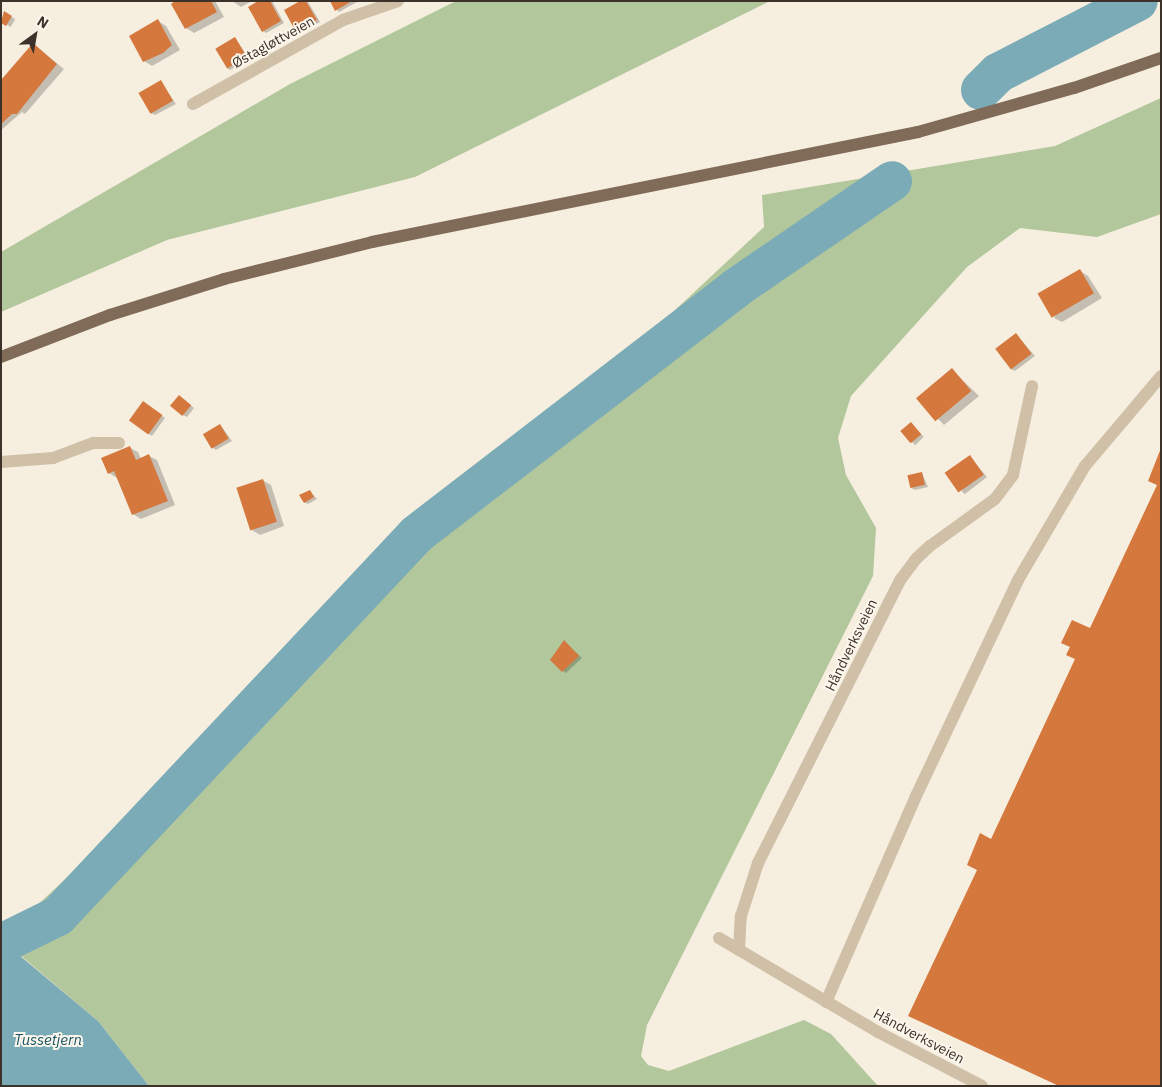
<!DOCTYPE html>
<html>
<head>
<meta charset="utf-8">
<style>
  body { margin:0 }
  #map { position:relative; width:1162px; height:1087px; overflow:hidden; background:#f6eedf; font-family:"IBM Plex Sans",sans-serif }
  div>[style] { position:absolute }
  [style*='--x'] { left:calc(var(--x)*1px); top:calc(var(--y)*1px); width:calc(var(--w)*1px); rotate:calc(var(--a)*1deg) }
  .green>* { inset:0; background:#b2c79c }
  .water>* { inset:0; background:#7aabb7 }
  .shadow>* { inset:0; background:#0003; transform-origin:0 0 }
  .river>* { height:40px; margin:-20px; padding:0 20px; transform-origin:20px; border-radius:20px; background:#7aabb7 }
  .building>* { inset:0; background:#d4783e; transform-origin:0 0 }
  .service>* { height:12px; margin:-6px; padding:0 6px; transform-origin:6px; border-radius:6px; background:#d0c0a8 }
  .minor>* { height:12px; margin:-6px; padding:0 6px; transform-origin:6px; border-radius:6px; background:#d0c0a8 }
  .primary>* { height:12px; margin:-6px; padding:0 6px; transform-origin:6px; border-radius:6px; background:#806b59 }
  span { translate:-50% -50%; white-space:nowrap; text-align:center; line-height:1.15; -webkit-text-stroke:4px #fcf7ec; paint-order:stroke }
  .street-label { font-size:14px; color:#3c3229 }
  .water-label { font-size:15px; color:#195464; font-style:italic }
  .frame { position:absolute; inset:0; border:2px solid #3c3229; pointer-events:none }
  .north { position:absolute; left:10px; top:10px; width:50px; height:50px; -webkit-text-stroke:4px #fcf7ec; paint-order:stroke; rotate:32deg; font-size:14px; font-weight:700; line-height:20px; text-align:center; color:#3c3229 }
  .north::after { content:''; display:block; margin:auto; width:18px; height:22px; background:#3c3229; clip-path:polygon(50% 0,100% 100%,50% 72%,0 100%) }
</style>
</head>
<body>
<div id="map">
  <div class="green">
    <i style="clip-path:polygon(456px 1px,770px 1px,415px 177px,167px 240px,1px 312px,1px 252px,290px 84px)"></i>
    <i style="clip-path:polygon(1161px 98px,1161px 214px,1097px 237px,1020px 228px,967px 267px,851px 396px,838px 438px,846px 475px,876px 528px,873px 576px,647px 1025px,641px 1056px,648px 1065px,669px 1071px,804px 1020px,831px 1034px,878px 1086px,149px 1086px,98px 1021px,1px 939px,764px 227px,762px 195px,1055px 146px)"></i>
  </div>
  <div class="water">
    <i style="clip-path:polygon(1px 940px,98px 1021px,149px 1086px,1px 1086px)"></i>
  </div>
  <div class="shadow">
    <i style="clip-path:polygon(178px 1px,215px 1px,224px 17px,194px 33px,186px 28px)"></i>
    <i style="clip-path:polygon(232px 1px,252px 1px,241px 7px)"></i>
    <i style="clip-path:polygon(261px 1px,272px 1px,284px 23px,266px 33px,263px 31px)"></i>
    <i style="clip-path:polygon(302px 1px,308px 2px,320px 22px,300px 33px,297px 31px)"></i>
    <i style="clip-path:polygon(331px 1px,357px 1px,357px 2px,339px 12px)"></i>
    <i style="left:5px;top:13px;width:12px;height:9px;rotate:31deg"></i>
    <i style="clip-path:polygon(158px 21px,166px 26px,180px 50px,152px 66px,144px 61px)"></i>
    <i style="clip-path:polygon(235px 38px,249px 59px,230px 70px,227px 68px)"></i>
    <i style="clip-path:polygon(33px 44px,64px 69px,25px 114px,22px 112px,1px 130px,1px 81px)"></i>
    <i style="clip-path:polygon(161px 82px,176px 104px,155px 115px,151px 113px)"></i>
    <i style="clip-path:polygon(1080px 271px,1088px 276px,1102px 298px,1062px 322px,1054px 318px)"></i>
    <i style="clip-path:polygon(1016px 334px,1035px 356px,1015px 371px,1011px 369px)"></i>
    <i style="clip-path:polygon(952px 370px,979px 396px,944px 425px,918px 398px)"></i>
    <i style="clip-path:polygon(183px 399px,194px 408px,187px 417px,183px 415px)"></i>
    <i style="clip-path:polygon(147px 405px,165px 418px,152px 436px,149px 434px)"></i>
    <i style="left:911px;top:424px;width:18px;height:12px;rotate:45deg"></i>
    <i style="clip-path:polygon(220px 425px,232px 441px,216px 450px,213px 448px)"></i>
    <i style="clip-path:polygon(130px 448px,138px 452px,141px 459px,149px 456px,157px 460px,175px 505px,141px 519px,133px 514px,117px 478px,109px 473px)"></i>
    <i style="clip-path:polygon(970px 457px,987px 477px,965px 494px,962px 492px)"></i>
    <i style="clip-path:polygon(922px 473px,928px 487px,915px 490px,911px 488px)"></i>
    <i style="clip-path:polygon(262px 480px,271px 485px,284px 526px,260px 535px,252px 530px)"></i>
    <i style="clip-path:polygon(310px 491px,317px 499px,308px 504px,304px 502px)"></i>
    <i style="clip-path:polygon(565px 642px,582px 658px,566px 673px,563px 671px)"></i>
  </div>
  <div class="river">
    <i style="--x:981;--y:90;--w:24;--a:-45"></i>
    <i style="--x:998;--y:73;--w:157;--a:-27.2"></i>
    <i style="--x:5;--y:942;--w:59;--a:-26.1"></i>
    <i style="--x:58;--y:916;--w:524;--a:-46.78"></i>
    <i style="--x:417;--y:534;--w:403;--a:-37.6"></i>
    <i style="--x:736;--y:288;--w:189;--a:-34.4"></i>
  </div>
  <div class="building">
    <i style="clip-path:polygon(175px 1px,211px 1px,217px 12px,185px 29px,171px 4px)"></i>
    <i style="clip-path:polygon(258px 1px,270px 1px,281px 21px,262px 32px,248px 7px)"></i>
    <i style="clip-path:polygon(300px 1px,306px 1px,317px 20px,296px 32px,284px 10px)"></i>
    <i style="clip-path:polygon(330px 1px,352px 1px,335px 11px)"></i>
    <i style="clip-path:polygon(4px 11px,12px 16px,6px 26px,1px 23px)"></i>
    <i style="clip-path:polygon(158px 19px,172px 45px,163px 53px,143px 62px,129px 36px)"></i>
    <i style="left:235px;top:37px;width:23px;height:23px;rotate:59deg"></i>
    <i style="clip-path:polygon(33px 43px,57px 64px,17px 114px,12px 114px,1px 124px,1px 80px)"></i>
    <i style="left:161px;top:80px;width:24px;height:26px;rotate:60deg"></i>
    <i style="left:1080px;top:269px;width:28px;height:49px;rotate:60deg"></i>
    <i style="left:1016px;top:333px;width:26px;height:26px;rotate:53deg"></i>
    <i style="left:952px;top:368px;width:30px;height:47px;rotate:50deg"></i>
    <i style="left:179px;top:395px;width:16px;height:14px;rotate:40deg"></i>
    <i style="left:143px;top:401px;width:24px;height:24px;rotate:36deg"></i>
    <i style="left:911px;top:422px;width:16px;height:14px;rotate:50deg"></i>
    <i style="left:220px;top:424px;width:17px;height:20px;rotate:59deg"></i>
    <i style="clip-path:polygon(130px 446px,136px 460px,149px 454px,168px 501px,132px 515px,114px 471px,108px 474px,101px 458px)"></i>
    <i style="clip-path:polygon(1161px 448px,1161px 1086px,1059px 1086px,908px 1016px,977px 870px,967px 865px,980px 833px,991px 839px,1075px 659px,1066px 655px,1070px 647px,1061px 643px,1072px 620px,1090px 628px,1157px 485px,1148px 481px)"></i>
    <i style="left:970px;top:455px;width:24px;height:31px;rotate:55deg"></i>
    <i style="left:922px;top:472px;width:13px;height:15px;rotate:77deg"></i>
    <i style="left:263px;top:479px;width:45px;height:28px;rotate:72deg"></i>
    <i style="clip-path:polygon(310px 490px,314px 497px,304px 503px,299px 495px)"></i>
    <i style="clip-path:polygon(564px 640px,579px 656px,562px 672px,550px 660px)"></i>
  </div>
  <div class="service">
    <i style="--x:53;--y:458;--w:43;--a:-20.6"></i>
    <i style="--x:93;--y:443;--w:26;--a:0"></i>
    <i style="--x:826;--y:1002;--w:225;--a:-66.4"></i>
    <i style="--x:916;--y:796;--w:239;--a:-64.7"></i>
    <i style="--x:1018;--y:580;--w:132;--a:-59.6"></i>
    <i style="--x:1085;--y:466;--w:118;--a:-49.8"></i>
  </div>
  <div class="minor">
    <i style="--x:193;--y:104;--w:172;--a:-29.2"></i>
    <i style="--x:343;--y:20;--w:58;--a:-19.1"></i>
    <i style="--x:1;--y:462;--w:52;--a:-4.4"></i>
    <i style="--x:719;--y:938;--w:185;--a:30.6"></i>
    <i style="--x:878;--y:1032;--w:117;--a:27.4"></i>
    <i style="--x:739;--y:950;--w:34;--a:-87"></i>
    <i style="--x:741;--y:916;--w:56;--a:-72.2"></i>
    <i style="--x:758;--y:863;--w:283;--a:-63.3"></i>
    <i style="--x:885;--y:610;--w:35;--a:-63"></i>
    <i style="--x:901;--y:579;--w:26;--a:-53"></i>
    <i style="--x:917;--y:558;--w:18;--a:-43"></i>
    <i style="--x:930;--y:546;--w:80;--a:-35.9"></i>
    <i style="--x:995;--y:499;--w:30;--a:-53"></i>
    <i style="--x:1013;--y:475;--w:91;--a:-77.9"></i>
  </div>
  <div class="primary">
    <i style="--x:1;--y:357;--w:117;--a:-21.1"></i>
    <i style="--x:110;--y:315;--w:120;--a:-17.5"></i>
    <i style="--x:224;--y:279;--w:153;--a:-14"></i>
    <i style="--x:372;--y:242;--w:557;--a:-11.39"></i>
    <i style="--x:918;--y:132;--w:162;--a:-15.8"></i>
    <i style="--x:1074;--y:88;--w:92;--a:-19"></i>
  </div>
  <div class="street-label">
    <span style="left:273px;top:42px;rotate:-29deg">Østagløttveien</span>
    <span style="left:851px;top:645px;rotate:-64deg">Håndverksveien</span>
    <span style="left:919px;top:1036px;rotate:28deg">Håndverksveien</span>
  </div>
  <div class="water-label">
    <span style="left:48px;top:1040px">Tussetjern</span>
  </div>
  <div class="frame"></div>
  <div class="north">N</div>
</div>
</body>
</html>
